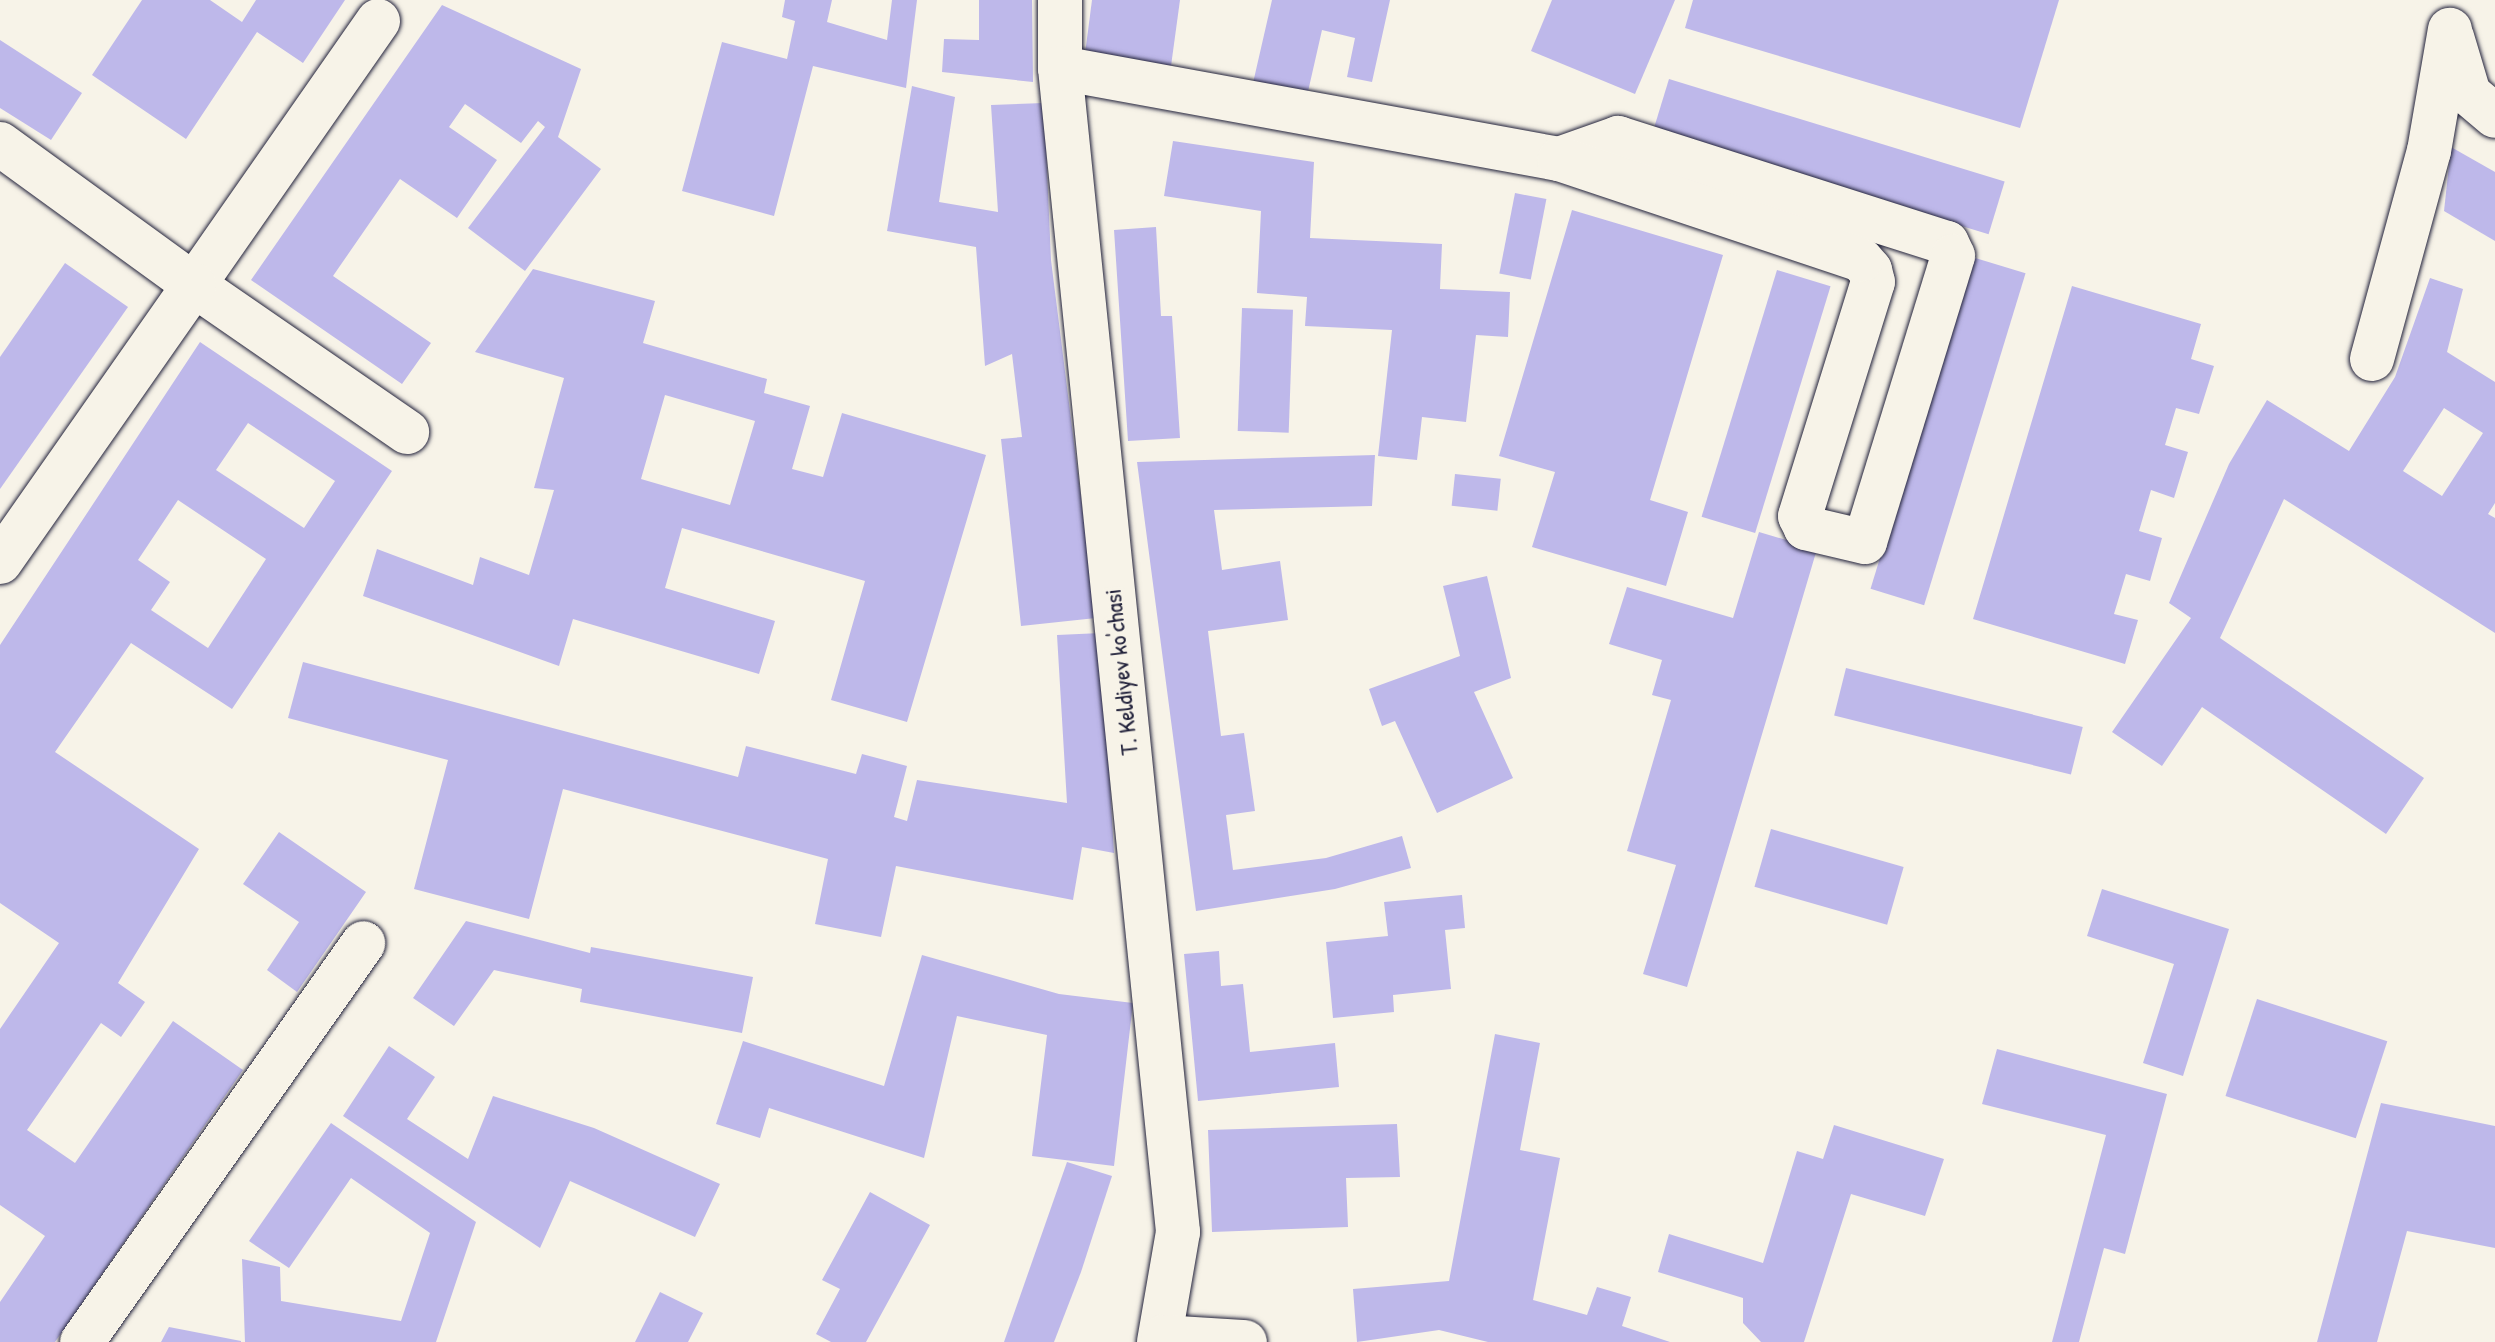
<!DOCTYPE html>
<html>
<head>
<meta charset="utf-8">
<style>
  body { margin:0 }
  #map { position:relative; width:2495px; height:1342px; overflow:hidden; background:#f7f3e8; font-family:"Patrick Hand",sans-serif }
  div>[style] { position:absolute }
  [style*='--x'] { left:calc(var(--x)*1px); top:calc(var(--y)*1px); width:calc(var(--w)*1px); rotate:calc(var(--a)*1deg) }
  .building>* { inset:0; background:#beb8ea; transform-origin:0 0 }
  .roads { filter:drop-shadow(0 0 2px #22223b) drop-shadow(0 0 2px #22223b) }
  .minor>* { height:44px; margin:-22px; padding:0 22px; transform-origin:22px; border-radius:22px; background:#f7f3e8 }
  span { translate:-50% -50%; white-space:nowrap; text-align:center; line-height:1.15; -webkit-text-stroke:7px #f7f3e8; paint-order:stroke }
  .street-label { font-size:24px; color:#22223b }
</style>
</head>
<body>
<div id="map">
  <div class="building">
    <i style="clip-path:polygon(142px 0,210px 0,242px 22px,256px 0,345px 0,303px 63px,257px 32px,186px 139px,92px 75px)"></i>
    <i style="clip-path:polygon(785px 0,832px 0,827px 22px,887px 40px,892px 0,917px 0,906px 88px,813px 66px,774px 216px,682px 191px,722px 42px,787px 59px,795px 21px,782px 17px)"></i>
    <i style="clip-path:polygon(979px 0,1032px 0,1033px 82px,942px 72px,944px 39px,979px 40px)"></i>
    <i style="clip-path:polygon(1092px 0,1180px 0,1171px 66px,1085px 54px)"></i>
    <i style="clip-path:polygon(1272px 0,1390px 0,1372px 82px,1347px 77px,1355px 38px,1322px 30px,1307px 96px,1253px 83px)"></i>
    <i style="clip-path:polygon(1552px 0,1675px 0,1635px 94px,1531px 51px)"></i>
    <i style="clip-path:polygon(1693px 0,2059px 0,2020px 128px,1685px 28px)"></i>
    <i style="clip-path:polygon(442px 5px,581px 69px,558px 137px,601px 169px,525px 271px,468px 228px,545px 127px,538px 121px,521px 143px,465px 104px,449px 127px,497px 160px,457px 218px,400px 179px,333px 276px,431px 343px,402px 384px,251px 280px)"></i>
    <i style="clip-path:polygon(0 40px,82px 93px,51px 140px,0 108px)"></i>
    <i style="left:1669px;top:79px;width:351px;height:55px;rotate:17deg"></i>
    <i style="clip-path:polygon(912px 86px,955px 97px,939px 202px,998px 212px,991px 105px,1044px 103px,1051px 260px,1096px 618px,1021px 626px,1001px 439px,1022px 437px,1012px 354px,985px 366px,976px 247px,887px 231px)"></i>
    <i style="clip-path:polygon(1173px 141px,1314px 162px,1310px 238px,1442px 244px,1440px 289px,1510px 292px,1508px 337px,1476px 335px,1466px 422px,1422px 417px,1417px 460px,1378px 456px,1392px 330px,1305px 326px,1307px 297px,1257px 293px,1261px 211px,1164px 196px)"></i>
    <i style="clip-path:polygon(2451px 147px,2495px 172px,2495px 241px,2444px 211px)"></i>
    <i style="left:1515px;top:193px;width:32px;height:82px;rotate:11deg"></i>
    <i style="clip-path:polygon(1572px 210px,1723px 255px,1650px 500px,1688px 512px,1666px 586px,1532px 547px,1555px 472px,1499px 456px)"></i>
    <i style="clip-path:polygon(1156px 227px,1161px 316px,1172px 316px,1180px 438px,1128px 441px,1114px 230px)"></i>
    <i style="left:1972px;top:257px;width:56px;height:347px;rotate:17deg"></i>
    <i style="clip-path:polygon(65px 263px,128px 307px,0 489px,0 357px)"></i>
    <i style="clip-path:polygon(evenodd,533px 269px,655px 301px,643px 343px,767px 379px,764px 393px,810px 406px,792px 469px,823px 477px,842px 413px,986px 455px,907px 722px,831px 700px,865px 581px,682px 528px,665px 588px,775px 621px,759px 674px,573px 619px,559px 666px,363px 596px,377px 549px,473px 585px,480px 557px,529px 575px,554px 490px,534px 488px,564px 378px,475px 352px,533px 269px,665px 395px,755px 421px,730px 505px,641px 479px,665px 395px)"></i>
    <i style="left:1777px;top:270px;width:56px;height:258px;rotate:17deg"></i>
    <i style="clip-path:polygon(evenodd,2430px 278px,2463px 289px,2447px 352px,2495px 382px,2495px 503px,2488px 514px,2495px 518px,2495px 633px,2284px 499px,2220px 638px,2424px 778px,2386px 834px,2202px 707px,2162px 766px,2112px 732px,2191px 618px,2169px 603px,2229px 464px,2267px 400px,2349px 451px,2395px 377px,2430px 278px,2444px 408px,2483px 433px,2442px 496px,2403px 471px,2444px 408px)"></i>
    <i style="clip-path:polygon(2072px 286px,2201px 324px,2191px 359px,2214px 366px,2199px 414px,2176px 408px,2165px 445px,2188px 452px,2174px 498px,2151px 490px,2139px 531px,2162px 538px,2150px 581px,2126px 574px,2114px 614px,2138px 620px,2125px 664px,1973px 619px)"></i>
    <i style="left:1242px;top:308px;width:51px;height:123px;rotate:2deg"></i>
    <i style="clip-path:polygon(evenodd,200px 342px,392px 471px,232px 709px,131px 643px,55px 752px,199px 849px,118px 983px,145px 1002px,121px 1037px,101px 1023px,27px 1130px,75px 1163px,173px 1021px,243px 1070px,55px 1342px,0 1342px,0 1302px,45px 1236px,0 1205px,0 1029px,59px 943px,0 903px,0 645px,200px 342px,248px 423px,335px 481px,304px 528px,216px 470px,248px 423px,200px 342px,178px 500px,266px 559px,208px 648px,151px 610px,170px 582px,138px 560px,178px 500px)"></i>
    <i style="clip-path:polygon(1375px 455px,1372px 506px,1214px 510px,1222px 570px,1280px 561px,1288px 620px,1208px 631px,1221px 736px,1244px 733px,1255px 811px,1226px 815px,1233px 870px,1326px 858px,1402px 836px,1411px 868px,1335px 889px,1196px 911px,1137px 462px)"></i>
    <i style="left:1455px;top:474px;width:46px;height:32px;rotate:6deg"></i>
    <i style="clip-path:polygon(1759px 532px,1817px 549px,1687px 987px,1643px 974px,1676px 865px,1627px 851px,1671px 700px,1652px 695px,1662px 660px,1609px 644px,1627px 587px,1733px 618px)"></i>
    <i style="clip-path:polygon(1487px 576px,1511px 678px,1474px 692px,1513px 778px,1437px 813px,1395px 721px,1382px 726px,1369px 689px,1460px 656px,1443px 586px)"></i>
    <i style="clip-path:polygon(1101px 633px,1114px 853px,1082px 847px,1073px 900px,896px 866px,881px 937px,815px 924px,828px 859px,563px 789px,529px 919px,414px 889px,448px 760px,288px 718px,303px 662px,738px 777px,746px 746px,856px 774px,862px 754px,907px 766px,894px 817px,907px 821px,917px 780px,1067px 803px,1057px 635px)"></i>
    <i style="left:1846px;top:668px;width:244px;height:49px;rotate:14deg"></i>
    <i style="left:1771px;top:829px;width:138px;height:60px;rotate:16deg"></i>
    <i style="clip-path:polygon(279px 832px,366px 892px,297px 992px,267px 970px,299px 922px,243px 884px)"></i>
    <i style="clip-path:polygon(2102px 889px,2229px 929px,2183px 1076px,2143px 1063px,2174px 964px,2087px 936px)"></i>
    <i style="clip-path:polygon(1462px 895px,1465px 928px,1445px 930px,1451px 989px,1393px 995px,1394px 1012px,1333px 1018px,1326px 942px,1388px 936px,1384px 902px)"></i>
    <i style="clip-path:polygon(466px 921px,590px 953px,591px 947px,753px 977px,742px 1033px,580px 1002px,582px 989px,494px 970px,454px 1026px,413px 998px)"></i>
    <i style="clip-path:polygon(1219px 951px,1221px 986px,1243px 984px,1250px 1052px,1335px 1043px,1339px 1087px,1198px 1101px,1184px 954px)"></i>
    <i style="clip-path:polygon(922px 955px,1059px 994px,1133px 1003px,1114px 1166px,1032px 1156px,1047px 1035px,957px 1016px,924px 1158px,769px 1108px,760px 1138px,716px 1124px,743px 1041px,884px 1086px)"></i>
    <i style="left:2257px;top:999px;width:137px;height:102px;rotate:18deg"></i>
    <i style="clip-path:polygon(1495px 1034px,1540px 1043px,1520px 1150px,1560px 1158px,1533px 1300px,1587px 1315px,1597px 1287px,1631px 1297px,1622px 1326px,1670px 1342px,1488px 1342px,1439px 1330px,1357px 1342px,1353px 1289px,1449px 1281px)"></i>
    <i style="clip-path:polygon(389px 1046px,435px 1077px,407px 1119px,468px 1159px,493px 1096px,594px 1128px,720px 1184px,695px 1237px,570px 1181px,540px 1248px,343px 1116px)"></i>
    <i style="clip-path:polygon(1997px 1049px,2167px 1094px,2125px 1254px,2104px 1248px,2079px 1342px,2052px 1342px,2106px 1135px,1982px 1104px)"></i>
    <i style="clip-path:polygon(2381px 1103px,2495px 1126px,2495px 1248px,2407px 1231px,2377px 1342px,2317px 1342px)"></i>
    <i style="clip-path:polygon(331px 1123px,476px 1222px,436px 1342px,245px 1342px,242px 1259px,280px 1267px,281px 1301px,401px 1321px,430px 1233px,351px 1178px,289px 1268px,249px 1241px)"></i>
    <i style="clip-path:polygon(1397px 1124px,1400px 1177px,1346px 1178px,1348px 1227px,1212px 1232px,1208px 1130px)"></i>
    <i style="clip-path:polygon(1834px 1125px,1944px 1159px,1925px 1216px,1851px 1194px,1804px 1342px,1761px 1342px,1743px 1323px,1743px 1298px,1658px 1272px,1669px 1234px,1763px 1263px,1797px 1151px,1823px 1159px)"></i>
    <i style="clip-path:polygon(1067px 1162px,1112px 1176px,1081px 1272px,1054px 1342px,1004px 1342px)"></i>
    <i style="clip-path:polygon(870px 1192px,930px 1225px,866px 1342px,831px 1342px,816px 1334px,840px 1289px,822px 1280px)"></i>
    <i style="clip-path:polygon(660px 1292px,703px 1313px,688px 1342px,635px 1342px)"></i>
    <i style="clip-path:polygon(169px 1327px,241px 1341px,241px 1342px,161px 1342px)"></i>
  </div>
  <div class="roads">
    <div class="minor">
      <i style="--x:1060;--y:0;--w:68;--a:90"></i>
      <i style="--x:1060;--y:68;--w:1170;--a:84.21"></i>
      <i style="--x:1178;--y:1232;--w:112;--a:99.8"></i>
      <i style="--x:378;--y:21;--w:322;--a:124.9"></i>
      <i style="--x:194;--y:285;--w:259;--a:34.6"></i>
      <i style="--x:2452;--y:37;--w:59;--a:73.4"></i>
      <i style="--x:2469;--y:94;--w:34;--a:40"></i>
      <i style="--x:1060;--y:68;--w:507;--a:10.34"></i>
      <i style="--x:1559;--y:159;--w:63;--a:-19.6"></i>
      <i style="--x:1618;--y:138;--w:345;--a:17.7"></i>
      <i style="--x:1947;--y:243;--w:14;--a:65"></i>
      <i style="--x:1953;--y:256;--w:299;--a:107.1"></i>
      <i style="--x:1865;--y:542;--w:61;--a:-166.7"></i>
      <i style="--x:1806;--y:528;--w:13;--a:-117"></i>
      <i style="--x:1800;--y:516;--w:245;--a:-72.7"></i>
      <i style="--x:1873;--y:282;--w:12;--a:-104"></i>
      <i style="--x:1870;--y:270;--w:13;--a:-132"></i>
      <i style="--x:1861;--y:260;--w:318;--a:-161.5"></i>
      <i style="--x:0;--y:144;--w:240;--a:36"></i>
      <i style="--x:194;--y:285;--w:338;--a:125"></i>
      <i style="--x:2372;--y:359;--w:216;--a:-74.7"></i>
      <i style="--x:2429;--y:151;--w:123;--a:-80.2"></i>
      <i style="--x:1163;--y:1337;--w:82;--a:3.5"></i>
      <i style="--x:82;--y:1342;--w:488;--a:-54.8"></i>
    </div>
  </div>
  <div class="street-label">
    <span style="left:1121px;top:672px;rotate:-96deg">T. Keldiyev ko'chasi</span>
  </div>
</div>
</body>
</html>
